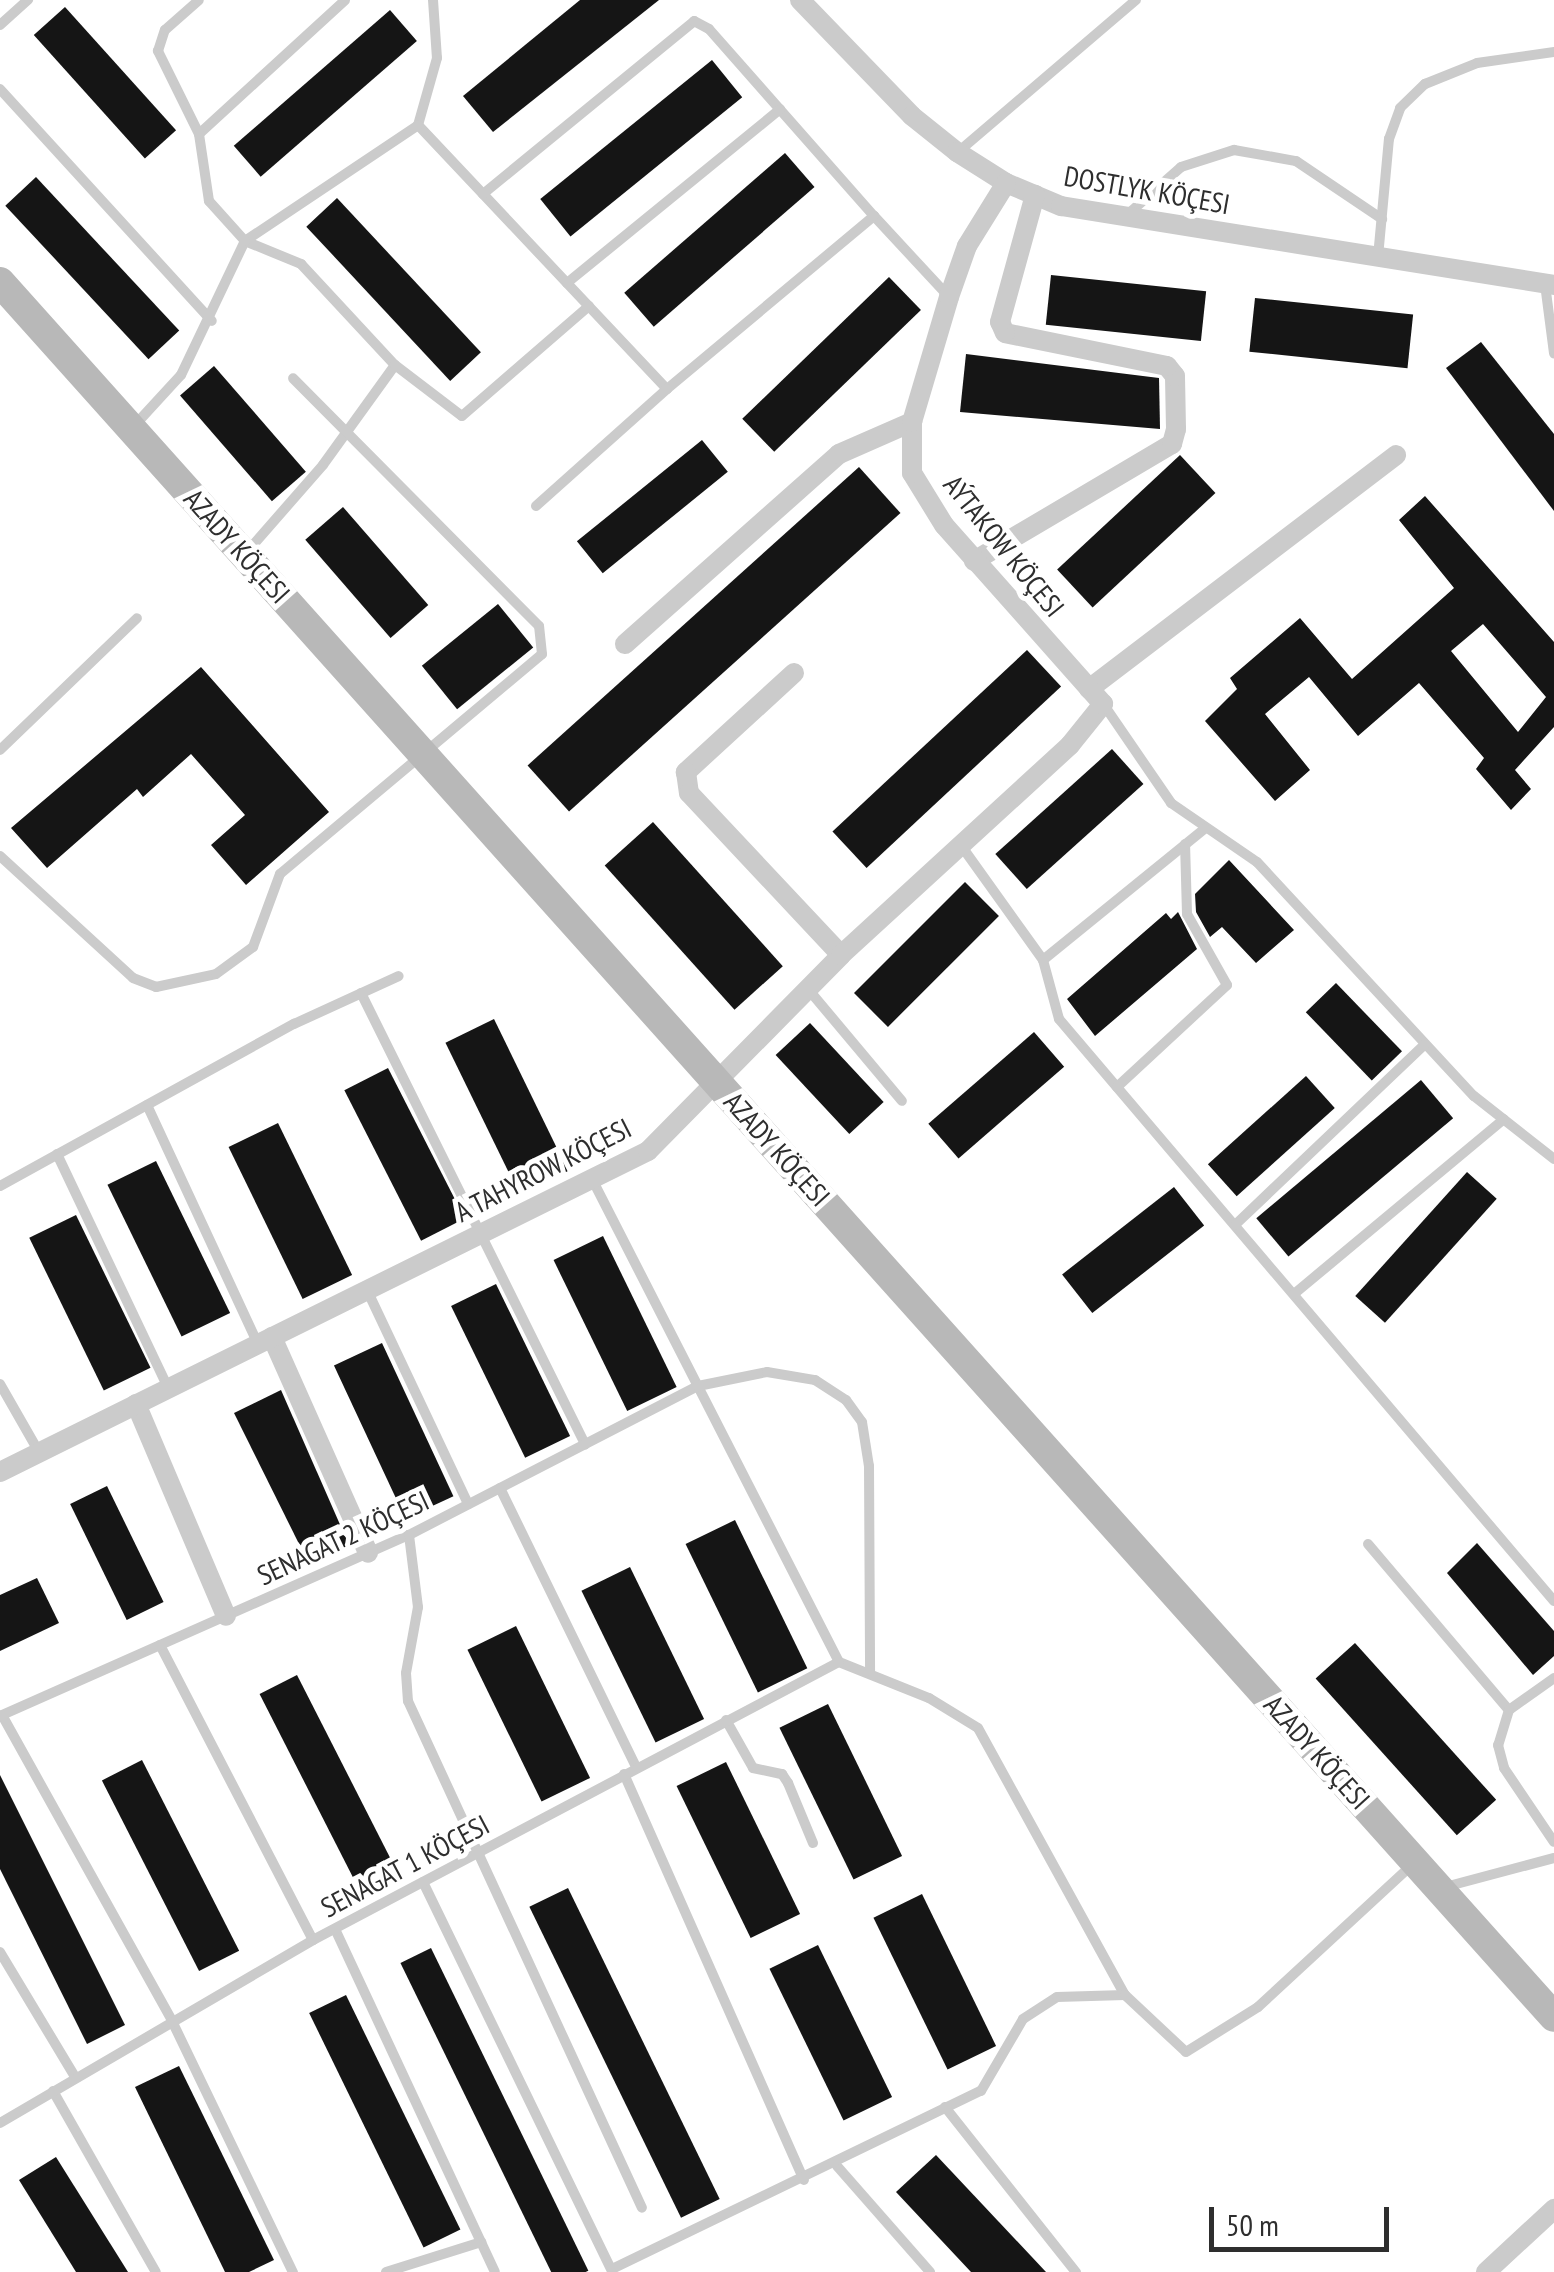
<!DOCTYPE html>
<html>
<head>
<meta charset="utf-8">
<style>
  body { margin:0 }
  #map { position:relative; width:1554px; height:2272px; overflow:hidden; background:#fff; font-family:"PT Sans Narrow",sans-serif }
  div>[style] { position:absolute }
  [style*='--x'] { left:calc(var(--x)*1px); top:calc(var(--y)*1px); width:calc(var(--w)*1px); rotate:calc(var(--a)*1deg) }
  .building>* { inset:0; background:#151515; transform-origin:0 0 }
  .lane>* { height:10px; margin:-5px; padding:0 5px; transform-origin:5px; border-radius:5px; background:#cbcbcb }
  .street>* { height:20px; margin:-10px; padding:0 10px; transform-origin:10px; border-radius:10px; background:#cbcbcb }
  .secondary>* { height:30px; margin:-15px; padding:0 15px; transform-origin:15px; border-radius:15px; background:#b8b8b8 }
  span { translate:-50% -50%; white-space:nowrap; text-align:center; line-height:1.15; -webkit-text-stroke:10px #fff; paint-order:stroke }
  .street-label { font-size:28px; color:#2e2e2e }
  .scale { position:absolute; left:1209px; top:2207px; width:180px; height:45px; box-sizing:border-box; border:5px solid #2e2e2e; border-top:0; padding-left:12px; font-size:30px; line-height:35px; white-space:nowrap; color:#2e2e2e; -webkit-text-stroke:8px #fff; paint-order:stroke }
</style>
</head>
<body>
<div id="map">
  <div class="building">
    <i style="clip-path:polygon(580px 0,659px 0,493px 132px,463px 96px)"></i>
    <i style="left:65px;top:7px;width:166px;height:42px;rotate:48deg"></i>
    <i style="left:390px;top:10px;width:41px;height:207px;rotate:49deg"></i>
    <i style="left:712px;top:60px;width:48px;height:221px;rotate:51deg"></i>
    <i style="left:785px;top:153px;width:45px;height:213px;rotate:49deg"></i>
    <i style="left:36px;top:177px;width:210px;height:42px;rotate:47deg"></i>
    <i style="left:337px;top:198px;width:211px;height:42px;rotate:47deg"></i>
    <i style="left:1051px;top:275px;width:156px;height:50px;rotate:6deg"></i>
    <i style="left:889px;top:277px;width:46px;height:204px;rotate:46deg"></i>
    <i style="left:1255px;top:298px;width:159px;height:54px;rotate:6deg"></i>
    <i style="clip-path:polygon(1481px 342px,1554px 434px,1554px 511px,1446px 368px)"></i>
    <i style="clip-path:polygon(966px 354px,1159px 378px,1160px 429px,960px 412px)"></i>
    <i style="left:214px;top:366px;width:140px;height:45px;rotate:49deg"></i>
    <i style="left:702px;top:440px;width:41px;height:161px;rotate:51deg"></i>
    <i style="left:1180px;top:455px;width:52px;height:168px;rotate:47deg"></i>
    <i style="left:859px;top:467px;width:62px;height:446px;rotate:48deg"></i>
    <i style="clip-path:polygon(evenodd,1425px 496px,1554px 642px,1554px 727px,1515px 770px,1531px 789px,1511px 810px,1476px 769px,1484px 758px,1419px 683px,1358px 736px,1309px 677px,1265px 714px,1310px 770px,1275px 801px,1205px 721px,1237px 689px,1230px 678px,1300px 618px,1352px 679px,1454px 588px,1399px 520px,1425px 496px,1483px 624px,1546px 697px,1518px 732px,1451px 651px,1483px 624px)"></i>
    <i style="left:343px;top:507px;width:130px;height:50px;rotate:49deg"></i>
    <i style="left:498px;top:604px;width:56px;height:98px;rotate:51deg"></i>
    <i style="left:1027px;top:650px;width:50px;height:266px;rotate:47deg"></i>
    <i style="clip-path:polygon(201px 667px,329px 812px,246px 885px,211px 845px,245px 815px,191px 754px,143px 797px,137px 789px,47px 868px,11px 828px)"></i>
    <i style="left:1112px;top:749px;width:47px;height:157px;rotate:48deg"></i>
    <i style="left:653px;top:822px;width:194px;height:65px;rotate:48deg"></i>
    <i style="clip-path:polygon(1229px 860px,1294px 930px,1256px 963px,1222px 927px,1210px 937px,1196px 912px,1195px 894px)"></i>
    <i style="left:965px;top:882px;width:48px;height:157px;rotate:45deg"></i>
    <i style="clip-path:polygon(1178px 912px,1197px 949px,1095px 1036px,1067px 999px,1166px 913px,1171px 919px)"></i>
    <i style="left:1336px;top:983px;width:95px;height:42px;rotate:46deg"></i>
    <i style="left:494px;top:1019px;width:169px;height:54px;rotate:64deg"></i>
    <i style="left:810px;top:1023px;width:108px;height:47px;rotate:47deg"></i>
    <i style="left:1034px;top:1032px;width:46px;height:140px;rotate:49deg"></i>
    <i style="left:388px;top:1068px;width:169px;height:49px;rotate:63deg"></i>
    <i style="left:1306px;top:1076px;width:43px;height:132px;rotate:48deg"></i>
    <i style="left:1421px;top:1080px;width:50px;height:215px;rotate:50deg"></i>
    <i style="left:278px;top:1123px;width:169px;height:55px;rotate:64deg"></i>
    <i style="left:156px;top:1161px;width:169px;height:54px;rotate:64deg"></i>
    <i style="left:1467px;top:1172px;width:40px;height:167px;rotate:42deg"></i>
    <i style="left:1174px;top:1187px;width:49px;height:142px;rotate:52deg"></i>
    <i style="left:76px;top:1215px;width:170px;height:52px;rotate:64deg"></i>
    <i style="left:603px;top:1236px;width:168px;height:55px;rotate:64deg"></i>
    <i style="left:496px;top:1284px;width:169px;height:50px;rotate:64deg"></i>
    <i style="left:382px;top:1343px;width:169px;height:53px;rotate:65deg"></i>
    <i style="clip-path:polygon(281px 1390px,349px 1545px,309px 1564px,234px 1413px)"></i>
    <i style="left:107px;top:1486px;width:129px;height:41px;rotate:64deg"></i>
    <i style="left:735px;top:1520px;width:165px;height:55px;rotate:64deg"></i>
    <i style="clip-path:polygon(1477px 1543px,1554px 1631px,1554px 1656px,1533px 1675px,1447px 1573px)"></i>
    <i style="left:630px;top:1567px;width:169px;height:54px;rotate:64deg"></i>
    <i style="clip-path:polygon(37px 1578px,59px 1623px,0 1651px,0 1595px)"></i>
    <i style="left:516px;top:1626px;width:169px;height:54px;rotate:64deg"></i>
    <i style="left:1355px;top:1643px;width:211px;height:53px;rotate:48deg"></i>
    <i style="left:297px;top:1675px;width:214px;height:42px;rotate:63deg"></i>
    <i style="left:828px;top:1704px;width:169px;height:54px;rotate:64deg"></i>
    <i style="left:142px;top:1760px;width:214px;height:45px;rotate:63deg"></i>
    <i style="left:726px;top:1762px;width:169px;height:55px;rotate:64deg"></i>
    <i style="clip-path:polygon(0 1775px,125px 2025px,87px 2044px,0 1869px)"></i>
    <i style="left:568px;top:1888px;width:346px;height:43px;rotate:64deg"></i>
    <i style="left:922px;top:1894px;width:169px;height:54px;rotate:64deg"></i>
    <i style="left:818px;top:1945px;width:169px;height:54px;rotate:64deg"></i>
    <i style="left:431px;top:1948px;width:359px;height:34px;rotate:64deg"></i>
    <i style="left:346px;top:1995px;width:261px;height:41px;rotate:64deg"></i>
    <i style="clip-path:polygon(179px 2066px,274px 2260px,249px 2272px,225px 2272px,135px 2087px)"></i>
    <i style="clip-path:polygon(936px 2155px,1046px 2272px,971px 2272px,896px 2192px)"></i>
    <i style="clip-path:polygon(56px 2157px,128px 2272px,76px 2272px,19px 2180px)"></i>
  </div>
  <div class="lane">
    <i style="--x:433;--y:0;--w:58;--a:86.1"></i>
    <i style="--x:437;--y:58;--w:70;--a:105.8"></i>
    <i style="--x:418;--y:125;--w:363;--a:46.7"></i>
    <i style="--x:667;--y:389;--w:270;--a:-39.9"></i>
    <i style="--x:874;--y:216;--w:109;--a:47.2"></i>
    <i style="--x:0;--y:25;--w:38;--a:-42"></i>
    <i style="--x:0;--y:89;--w:314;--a:47.6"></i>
    <i style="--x:199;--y:134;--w:198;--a:-42.5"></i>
    <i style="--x:958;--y:152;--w:234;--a:-40.5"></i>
    <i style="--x:483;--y:194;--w:273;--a:-39.3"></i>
    <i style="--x:694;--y:21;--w:17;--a:28"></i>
    <i style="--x:709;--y:29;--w:249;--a:48.6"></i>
    <i style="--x:1127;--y:215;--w:72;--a:-41.6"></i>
    <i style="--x:1181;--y:167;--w:56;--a:-17.8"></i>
    <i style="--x:1234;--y:150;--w:63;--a:10.1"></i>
    <i style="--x:1296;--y:161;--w:104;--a:34"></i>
    <i style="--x:245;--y:241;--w:61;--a:22.3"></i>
    <i style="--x:301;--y:264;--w:138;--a:47.1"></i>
    <i style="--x:395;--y:365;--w:123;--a:125.8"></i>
    <i style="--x:323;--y:465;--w:118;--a:131.2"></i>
    <i style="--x:245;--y:241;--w:208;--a:-33.8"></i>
    <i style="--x:1378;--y:257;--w:119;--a:-84.7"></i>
    <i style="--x:1389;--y:139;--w:33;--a:-70"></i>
    <i style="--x:1400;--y:108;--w:35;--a:-44"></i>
    <i style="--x:1425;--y:84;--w:56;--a:-22"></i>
    <i style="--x:1477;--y:63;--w:78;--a:-8.1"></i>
    <i style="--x:567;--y:283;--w:275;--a:-39.2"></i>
    <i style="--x:1545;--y:284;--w:70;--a:82.6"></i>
    <i style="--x:395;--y:365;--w:84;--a:37.3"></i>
    <i style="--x:462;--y:416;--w:168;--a:-40.9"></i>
    <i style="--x:135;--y:425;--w:68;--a:-47.4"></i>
    <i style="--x:181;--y:375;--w:148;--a:-64.5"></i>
    <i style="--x:245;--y:241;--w:54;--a:-132"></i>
    <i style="--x:209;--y:201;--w:68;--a:-98.5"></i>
    <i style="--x:199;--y:134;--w:93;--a:-116.3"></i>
    <i style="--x:158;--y:51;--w:22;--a:-72"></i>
    <i style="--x:165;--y:30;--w:45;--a:-41.4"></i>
    <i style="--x:536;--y:506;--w:176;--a:-41.8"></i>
    <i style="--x:1104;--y:705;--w:119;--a:55.6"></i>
    <i style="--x:1171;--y:803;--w:104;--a:34.5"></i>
    <i style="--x:1257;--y:862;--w:319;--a:47.2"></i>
    <i style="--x:1474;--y:1096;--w:102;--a:38.2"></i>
    <i style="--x:0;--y:750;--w:190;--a:-43.9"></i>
    <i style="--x:960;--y:844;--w:143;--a:54.4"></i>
    <i style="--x:1043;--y:960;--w:61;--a:74.8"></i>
    <i style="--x:1059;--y:1019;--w:764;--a:49.62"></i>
    <i style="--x:0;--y:856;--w:180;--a:42.5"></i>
    <i style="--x:133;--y:978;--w:25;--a:21"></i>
    <i style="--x:156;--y:987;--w:61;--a:-12.2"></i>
    <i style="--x:216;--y:974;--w:46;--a:-36.1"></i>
    <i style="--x:253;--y:947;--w:78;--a:-69.7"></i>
    <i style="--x:280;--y:874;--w:342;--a:-40"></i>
    <i style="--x:542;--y:654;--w:28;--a:-96"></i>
    <i style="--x:539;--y:626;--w:349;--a:-134.8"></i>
    <i style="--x:1043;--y:960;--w:208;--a:-39.1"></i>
    <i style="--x:808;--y:989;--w:146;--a:50"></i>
    <i style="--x:361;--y:993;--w:504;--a:63.59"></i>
    <i style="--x:1117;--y:1087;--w:150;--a:-42.8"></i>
    <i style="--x:1227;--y:985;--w:81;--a:-119.4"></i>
    <i style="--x:1187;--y:914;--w:70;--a:-91.6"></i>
    <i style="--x:147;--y:1105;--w:264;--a:65.1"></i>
    <i style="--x:57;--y:1154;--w:259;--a:64.6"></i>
    <i style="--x:592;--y:1179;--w:542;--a:62.92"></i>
    <i style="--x:839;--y:1662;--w:97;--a:21.8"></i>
    <i style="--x:929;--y:1698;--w:57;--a:31.5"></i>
    <i style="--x:978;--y:1728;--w:305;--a:61.2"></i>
    <i style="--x:0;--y:1186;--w:336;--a:-28.9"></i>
    <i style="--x:294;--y:1024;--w:115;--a:-24.6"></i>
    <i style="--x:1235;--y:1225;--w:262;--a:-43.6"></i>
    <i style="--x:367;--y:1290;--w:237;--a:64.7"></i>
    <i style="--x:1294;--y:1294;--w:273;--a:-39.8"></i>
    <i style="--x:0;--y:1384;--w:78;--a:60.2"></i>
    <i style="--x:500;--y:1488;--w:310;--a:64"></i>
    <i style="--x:409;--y:1535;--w:73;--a:82.9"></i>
    <i style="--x:418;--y:1607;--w:67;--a:100.3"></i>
    <i style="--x:406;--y:1673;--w:28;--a:86"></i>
    <i style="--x:408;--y:1701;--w:558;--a:65.22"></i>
    <i style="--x:1368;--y:1544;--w:218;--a:49.7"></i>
    <i style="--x:160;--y:1645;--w:332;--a:62.6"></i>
    <i style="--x:1554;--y:1678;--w:55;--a:144.6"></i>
    <i style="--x:1509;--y:1710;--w:37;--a:107"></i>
    <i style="--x:1498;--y:1745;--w:24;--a:75"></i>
    <i style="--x:1504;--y:1768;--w:89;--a:56"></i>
    <i style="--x:2;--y:1715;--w:350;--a:60.9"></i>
    <i style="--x:172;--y:2021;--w:279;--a:64.3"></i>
    <i style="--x:0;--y:1716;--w:447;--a:-23.9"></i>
    <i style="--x:409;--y:1535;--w:325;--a:-27.3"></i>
    <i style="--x:698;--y:1386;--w:70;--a:-11.5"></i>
    <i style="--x:767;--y:1372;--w:49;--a:9.5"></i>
    <i style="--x:815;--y:1380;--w:37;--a:33"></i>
    <i style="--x:846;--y:1400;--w:27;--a:54"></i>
    <i style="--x:862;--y:1422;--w:45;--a:81"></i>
    <i style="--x:869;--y:1466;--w:205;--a:89.7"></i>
    <i style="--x:726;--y:1720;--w:55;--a:60.6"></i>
    <i style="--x:753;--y:1768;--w:30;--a:12"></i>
    <i style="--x:782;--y:1774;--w:11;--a:56"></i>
    <i style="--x:788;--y:1783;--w:65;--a:67.4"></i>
    <i style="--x:624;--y:1774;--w:444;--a:66.1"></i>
    <i style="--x:423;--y:1882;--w:433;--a:64.1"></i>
    <i style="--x:1445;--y:1887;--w:113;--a:-14.9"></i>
    <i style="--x:335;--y:1929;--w:378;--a:65"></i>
    <i style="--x:0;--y:1952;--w:146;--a:59"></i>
    <i style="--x:53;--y:2091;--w:208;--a:60.4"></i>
    <i style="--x:945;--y:2107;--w:211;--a:51.6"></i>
    <i style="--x:0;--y:2123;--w:363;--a:-30.3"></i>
    <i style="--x:313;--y:1940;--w:595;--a:-27.86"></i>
    <i style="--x:837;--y:2166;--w:141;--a:48.7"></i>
    <i style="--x:612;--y:2269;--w:410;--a:-25.8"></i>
    <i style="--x:981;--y:2091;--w:83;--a:-59.7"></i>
    <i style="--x:1023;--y:2019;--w:40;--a:-32.9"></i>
    <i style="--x:1057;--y:1997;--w:68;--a:-1.7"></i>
    <i style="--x:1125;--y:1995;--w:83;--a:43.1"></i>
    <i style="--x:1186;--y:2052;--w:85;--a:-32"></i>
    <i style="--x:1258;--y:2007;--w:208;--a:-42.7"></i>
    <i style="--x:386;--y:2272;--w:100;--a:-17.5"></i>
  </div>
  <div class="street">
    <i style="--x:800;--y:0;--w:161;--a:46"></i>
    <i style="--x:912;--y:116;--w:58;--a:38.7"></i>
    <i style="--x:957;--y:152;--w:58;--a:32.3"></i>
    <i style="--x:1006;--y:183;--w:60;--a:22.7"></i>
    <i style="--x:1061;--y:206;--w:499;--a:9.1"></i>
    <i style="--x:974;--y:561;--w:230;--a:-30.6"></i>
    <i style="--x:1172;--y:444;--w:16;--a:-75"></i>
    <i style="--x:1176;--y:429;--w:53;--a:-91.1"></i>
    <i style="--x:1175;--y:376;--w:13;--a:-129"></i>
    <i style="--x:1167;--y:366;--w:165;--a:-168.5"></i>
    <i style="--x:1005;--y:333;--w:12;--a:-114"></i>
    <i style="--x:1000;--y:322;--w:132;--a:-74.6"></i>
    <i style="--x:625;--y:644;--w:286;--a:-41.6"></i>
    <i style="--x:839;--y:454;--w:80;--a:-23.7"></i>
    <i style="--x:794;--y:673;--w:147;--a:137.5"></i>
    <i style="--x:686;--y:772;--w:21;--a:82"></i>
    <i style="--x:689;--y:793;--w:222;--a:46.8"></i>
    <i style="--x:1089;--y:689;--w:386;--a:-37.3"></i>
    <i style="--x:272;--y:1337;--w:236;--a:66"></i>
    <i style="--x:136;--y:1404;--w:230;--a:67"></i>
    <i style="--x:0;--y:1472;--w:723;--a:-26.35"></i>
    <i style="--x:648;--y:1151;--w:275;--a:-45.4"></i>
    <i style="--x:841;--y:955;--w:311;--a:-42.5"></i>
    <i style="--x:1070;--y:745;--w:53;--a:-51.2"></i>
    <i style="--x:1103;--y:704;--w:239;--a:-131.6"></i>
    <i style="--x:944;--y:525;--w:61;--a:-121.6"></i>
    <i style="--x:912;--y:473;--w:51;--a:-90"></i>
    <i style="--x:912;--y:422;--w:130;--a:-73.5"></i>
    <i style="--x:949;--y:297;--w:54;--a:-70.6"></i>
    <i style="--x:967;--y:246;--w:74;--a:-58.2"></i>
    <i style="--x:1486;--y:2272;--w:93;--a:-42.8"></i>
  </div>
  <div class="secondary">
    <i style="--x:0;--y:282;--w:2329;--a:48.15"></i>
  </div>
  <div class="street-label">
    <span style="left:1147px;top:190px;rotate:10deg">DOSTLYK KÖÇESI</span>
    <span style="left:237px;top:546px;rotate:48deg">AZADY KÖÇESI</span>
    <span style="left:1004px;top:546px;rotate:51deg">AÝTAKOW KÖÇESI</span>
    <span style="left:777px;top:1149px;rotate:48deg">AZADY KÖÇESI</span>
    <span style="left:543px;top:1170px;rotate:-27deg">A TAHYROW KÖÇESI</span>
    <span style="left:343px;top:1538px;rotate:-25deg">SENAGAT 2 KÖÇESI</span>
    <span style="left:1317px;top:1752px;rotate:48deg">AZADY KÖÇESI</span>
    <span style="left:405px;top:1866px;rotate:-28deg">SENAGAT 1 KÖÇESI</span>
  </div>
  <div class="scale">50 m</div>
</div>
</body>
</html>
